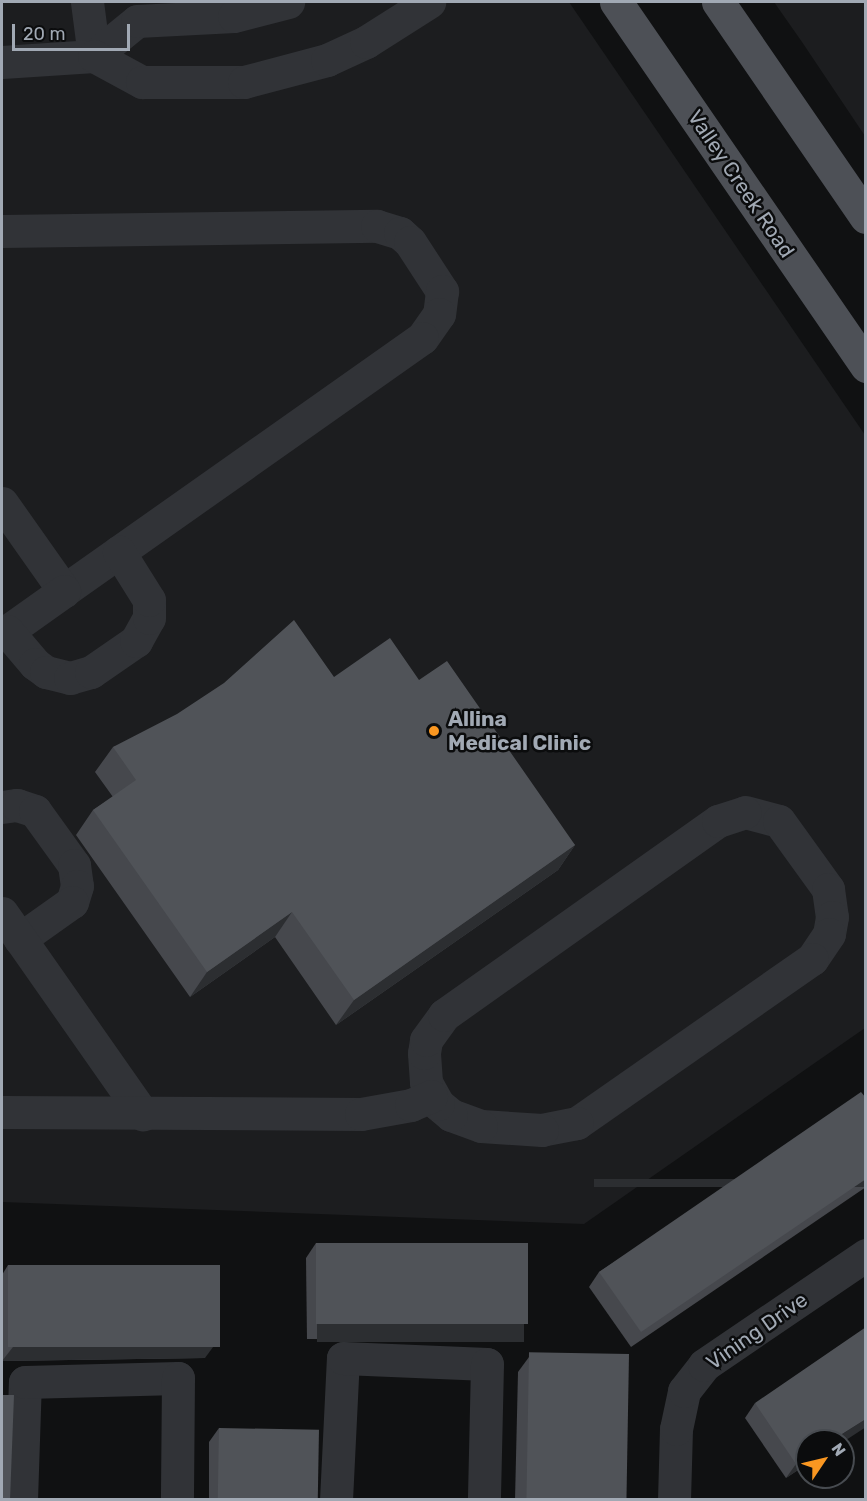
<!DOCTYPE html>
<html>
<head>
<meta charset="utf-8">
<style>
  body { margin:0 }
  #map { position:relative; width:867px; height:1501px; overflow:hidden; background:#101112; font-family:Rubik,sans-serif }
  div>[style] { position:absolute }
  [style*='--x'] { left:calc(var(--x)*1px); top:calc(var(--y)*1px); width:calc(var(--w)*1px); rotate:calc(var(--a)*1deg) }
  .built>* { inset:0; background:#1c1d1f }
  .minor>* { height:33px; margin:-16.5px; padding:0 16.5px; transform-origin:16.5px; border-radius:16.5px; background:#313337 }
  .major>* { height:33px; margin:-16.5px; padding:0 16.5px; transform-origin:16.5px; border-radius:16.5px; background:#4d5056 }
  .wall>* { inset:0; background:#46484d }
  .shaded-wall>* { inset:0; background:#2c2e31; transform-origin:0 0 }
  .building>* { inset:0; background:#505358; transform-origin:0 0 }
  .dots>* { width:16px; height:16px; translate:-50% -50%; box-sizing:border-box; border:3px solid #0b0c0d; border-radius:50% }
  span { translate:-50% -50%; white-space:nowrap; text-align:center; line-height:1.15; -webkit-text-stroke:5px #0b0c0d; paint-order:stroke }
  .street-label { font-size:21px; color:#a1a9b4 }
  .poi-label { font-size:21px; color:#a1a9b4; font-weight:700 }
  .left { translate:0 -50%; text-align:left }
  .frame { position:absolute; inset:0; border:3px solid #a1a9b4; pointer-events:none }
  .north { position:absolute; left:795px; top:1429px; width:60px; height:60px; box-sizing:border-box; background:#0b0c0d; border:2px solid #474b50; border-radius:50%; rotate:55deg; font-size:16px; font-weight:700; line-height:24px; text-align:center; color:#a1a9b4 }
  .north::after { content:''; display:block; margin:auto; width:21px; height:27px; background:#fa9721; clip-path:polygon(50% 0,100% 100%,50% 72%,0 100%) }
  .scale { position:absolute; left:12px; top:24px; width:118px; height:27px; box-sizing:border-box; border:3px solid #a1a9b4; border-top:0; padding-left:8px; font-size:18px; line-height:21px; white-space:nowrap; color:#a1a9b4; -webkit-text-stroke:4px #0b0c0d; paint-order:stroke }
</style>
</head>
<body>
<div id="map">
  <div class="built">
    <i style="clip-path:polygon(2px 2px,569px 2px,865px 435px,865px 1028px,584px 1224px,2px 1202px)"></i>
    <i style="clip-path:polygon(774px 2px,865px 2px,865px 136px,802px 42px)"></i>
  </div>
  <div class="minor">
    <i style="--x:87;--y:2;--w:54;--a:82.6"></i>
    <i style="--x:94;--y:56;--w:55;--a:-39.1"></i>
    <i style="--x:137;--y:21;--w:97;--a:-3"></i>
    <i style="--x:234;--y:16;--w:56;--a:-14.5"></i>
    <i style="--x:2;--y:62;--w:92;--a:-3.7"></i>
    <i style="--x:94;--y:56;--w:55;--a:28.4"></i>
    <i style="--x:142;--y:82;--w:102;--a:0"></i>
    <i style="--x:244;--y:82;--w:86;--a:-14.8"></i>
    <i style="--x:327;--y:60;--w:43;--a:-24.8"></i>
    <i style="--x:366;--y:42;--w:75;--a:-32.4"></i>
    <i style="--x:2;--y:231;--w:375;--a:-0.8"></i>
    <i style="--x:377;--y:226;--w:24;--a:17"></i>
    <i style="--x:400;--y:233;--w:13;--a:42"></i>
    <i style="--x:410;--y:242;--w:59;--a:56.9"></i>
    <i style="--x:442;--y:291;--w:23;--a:97"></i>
    <i style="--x:439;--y:314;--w:29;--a:125"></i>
    <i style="--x:422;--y:338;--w:438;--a:144.8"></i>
    <i style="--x:2;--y:503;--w:108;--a:54.8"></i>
    <i style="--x:64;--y:591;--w:76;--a:144.6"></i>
    <i style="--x:7;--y:631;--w:43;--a:49.7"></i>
    <i style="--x:35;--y:664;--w:14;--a:36"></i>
    <i style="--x:46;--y:672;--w:25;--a:14"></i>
    <i style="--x:70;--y:678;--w:22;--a:-16"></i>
    <i style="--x:91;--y:672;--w:55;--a:-34.6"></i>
    <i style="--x:136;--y:641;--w:26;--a:-61"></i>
    <i style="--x:149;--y:618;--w:18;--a:-90"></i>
    <i style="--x:149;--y:600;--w:57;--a:-122"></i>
    <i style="--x:2;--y:807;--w:15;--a:-8"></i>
    <i style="--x:17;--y:805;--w:19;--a:18"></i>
    <i style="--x:35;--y:811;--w:67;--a:54.2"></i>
    <i style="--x:74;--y:865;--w:21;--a:82"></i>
    <i style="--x:77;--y:886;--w:17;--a:107"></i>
    <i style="--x:72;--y:902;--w:64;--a:144.6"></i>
    <i style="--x:745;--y:812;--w:35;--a:15"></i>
    <i style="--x:779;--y:821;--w:84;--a:54.2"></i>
    <i style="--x:828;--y:889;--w:28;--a:82"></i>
    <i style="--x:832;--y:917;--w:17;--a:100"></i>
    <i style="--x:829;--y:934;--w:30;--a:124"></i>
    <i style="--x:812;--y:959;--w:287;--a:145.1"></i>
    <i style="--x:577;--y:1123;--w:36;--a:169"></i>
    <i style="--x:542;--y:1130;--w:61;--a:-176.2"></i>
    <i style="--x:481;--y:1126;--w:32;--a:-160"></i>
    <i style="--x:451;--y:1115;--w:17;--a:-140"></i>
    <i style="--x:438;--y:1104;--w:25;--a:-119"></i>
    <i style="--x:426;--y:1082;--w:29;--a:-94"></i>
    <i style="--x:424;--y:1053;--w:13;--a:-81"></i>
    <i style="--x:426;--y:1040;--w:31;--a:-54"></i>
    <i style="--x:444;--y:1015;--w:336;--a:-35.3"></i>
    <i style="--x:718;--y:821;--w:28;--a:-18"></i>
    <i style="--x:2;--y:913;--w:246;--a:55"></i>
    <i style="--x:2;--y:1112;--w:359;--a:0.3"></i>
    <i style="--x:361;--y:1114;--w:51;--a:-10.2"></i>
    <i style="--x:411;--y:1105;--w:22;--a:-24"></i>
    <i style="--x:21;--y:1500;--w:118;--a:-88.1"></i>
    <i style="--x:25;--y:1382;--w:153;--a:-1.5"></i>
    <i style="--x:178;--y:1378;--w:122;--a:90.5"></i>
    <i style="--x:336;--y:1500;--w:142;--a:-87.2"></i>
    <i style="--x:343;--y:1358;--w:144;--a:2.4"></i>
    <i style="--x:487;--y:1364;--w:136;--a:91.3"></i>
    <i style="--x:674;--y:1500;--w:71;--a:-88.4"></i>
    <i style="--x:676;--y:1429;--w:39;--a:-78"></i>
    <i style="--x:684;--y:1391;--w:33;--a:-52"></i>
    <i style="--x:704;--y:1365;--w:196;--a:-34.2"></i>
  </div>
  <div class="major">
    <i style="--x:616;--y:2;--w:442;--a:55.5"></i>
    <i style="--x:718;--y:2;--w:261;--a:55.5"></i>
  </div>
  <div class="wall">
    <i style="clip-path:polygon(334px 677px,419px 680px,575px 845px,558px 870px,336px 1025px,275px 937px,190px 997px,76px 835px,93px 810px,113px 797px,95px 772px,113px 747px)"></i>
    <i style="clip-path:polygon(866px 1098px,866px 1187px,631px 1347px,589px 1287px,599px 1272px)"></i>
    <i style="clip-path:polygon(316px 1243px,524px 1325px,514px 1340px,307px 1339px,306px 1258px)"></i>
    <i style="clip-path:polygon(8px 1265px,205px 1358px,2px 1361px,2px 1275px)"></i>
    <i style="clip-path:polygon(529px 1357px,626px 1500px,515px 1500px,518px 1372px)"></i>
    <i style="clip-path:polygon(755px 1403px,807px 1441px,807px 1464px,786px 1478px,745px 1418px)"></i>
    <i style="clip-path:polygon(219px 1428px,317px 1500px,209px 1500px,209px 1442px)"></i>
  </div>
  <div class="shaded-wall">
    <i style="clip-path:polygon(575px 845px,558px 870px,336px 1025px,354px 1000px)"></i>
    <i style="clip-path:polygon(292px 912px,275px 937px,190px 997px,207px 972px)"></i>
    <i style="left:866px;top:1179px;width:8px;height:272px;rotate:90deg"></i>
    <i style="left:317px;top:1324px;width:207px;height:18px"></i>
    <i style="clip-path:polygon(216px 1343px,205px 1358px,2px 1361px,13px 1347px)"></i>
    <i style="clip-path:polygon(866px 1419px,866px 1427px,843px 1442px,831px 1441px)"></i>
    <i style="clip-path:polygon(807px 1456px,807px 1464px,786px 1478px,796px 1464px)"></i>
  </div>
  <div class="building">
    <i style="clip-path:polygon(294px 620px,334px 677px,390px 638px,419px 680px,447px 661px,575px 845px,354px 1000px,292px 912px,207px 972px,93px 810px,136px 780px,113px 747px,177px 714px,224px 683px)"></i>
    <i style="clip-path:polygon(861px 1092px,866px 1098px,866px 1179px,641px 1332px,599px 1272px)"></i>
    <i style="left:316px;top:1243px;width:212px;height:81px"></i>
    <i style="left:8px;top:1265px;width:212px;height:82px"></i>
    <i style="clip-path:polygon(866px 1327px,866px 1419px,831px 1441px,807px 1441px,807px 1456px,796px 1464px,755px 1403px)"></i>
    <i style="left:629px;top:1354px;width:146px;height:100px;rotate:91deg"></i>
    <i style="clip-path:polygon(2px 1395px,14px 1395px,10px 1500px,2px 1500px)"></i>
    <i style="left:219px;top:1428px;width:100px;height:72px;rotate:1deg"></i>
  </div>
  <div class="dots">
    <i style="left:434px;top:731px;background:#fa9721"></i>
  </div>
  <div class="street-label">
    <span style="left:741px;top:184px;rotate:56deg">Valley Creek Road</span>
    <span style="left:757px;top:1331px;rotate:-35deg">Vining Drive</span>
  </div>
  <div class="poi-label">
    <span class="left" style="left:448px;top:731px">Allina<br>Medical Clinic</span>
  </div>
  <div class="frame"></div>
  <div class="north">N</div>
  <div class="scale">20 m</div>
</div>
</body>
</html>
